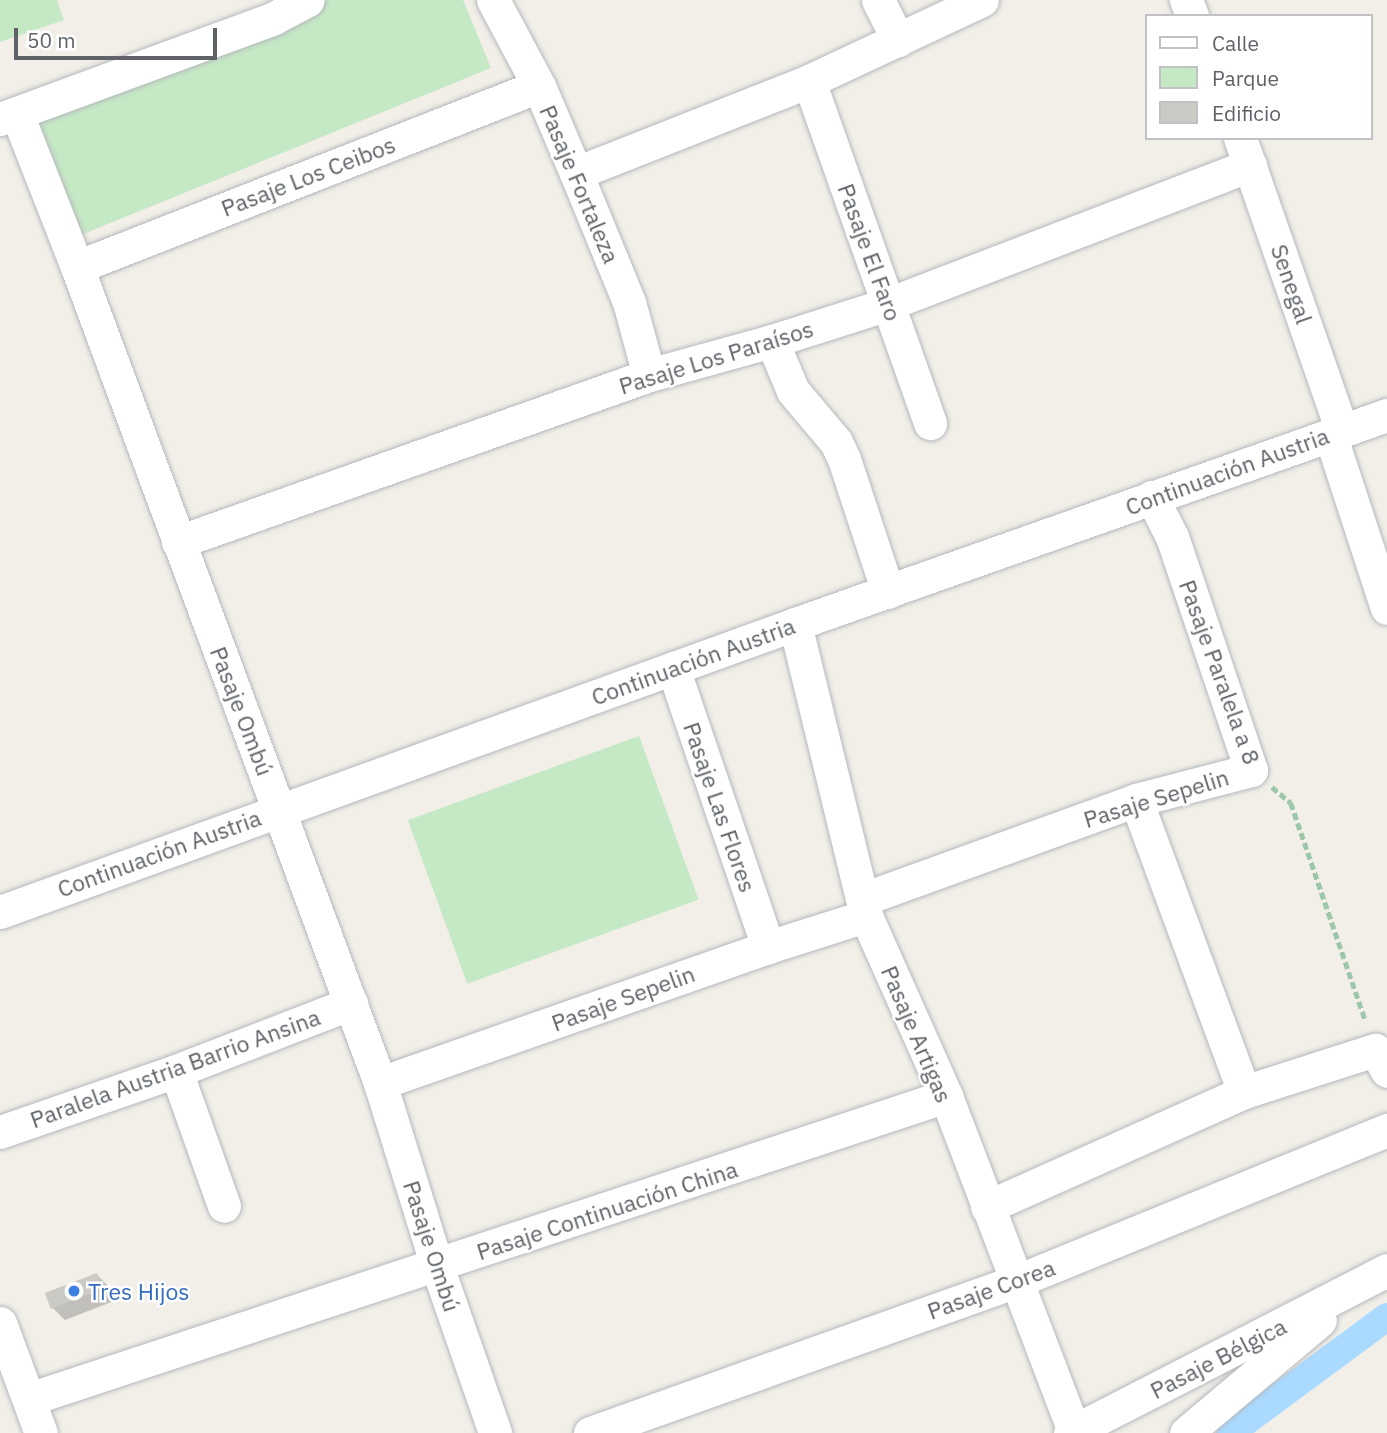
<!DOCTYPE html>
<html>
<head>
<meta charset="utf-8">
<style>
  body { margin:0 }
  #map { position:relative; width:1387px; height:1433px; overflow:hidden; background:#f1efe8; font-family:"IBM Plex Sans",sans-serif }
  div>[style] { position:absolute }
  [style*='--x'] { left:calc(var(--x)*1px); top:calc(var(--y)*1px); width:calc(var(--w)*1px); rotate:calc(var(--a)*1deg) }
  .green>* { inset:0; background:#c5e8c5; transform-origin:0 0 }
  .shadow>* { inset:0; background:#0003 }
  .canal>* { height:28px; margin:-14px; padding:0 14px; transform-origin:14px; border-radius:14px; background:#aadaff }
  .building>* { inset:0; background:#cccac5; transform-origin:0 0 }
  .path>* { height:4.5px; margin-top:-2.25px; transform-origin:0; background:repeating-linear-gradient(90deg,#9cc7a9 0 7px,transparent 0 10.5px) }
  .roads { filter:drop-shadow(0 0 2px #b5b8bc) drop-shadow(0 0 2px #b5b8bc) }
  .minor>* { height:33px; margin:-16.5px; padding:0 16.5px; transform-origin:16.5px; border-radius:16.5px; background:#fff }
  .dots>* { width:19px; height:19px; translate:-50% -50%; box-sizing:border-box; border:4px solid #fff; border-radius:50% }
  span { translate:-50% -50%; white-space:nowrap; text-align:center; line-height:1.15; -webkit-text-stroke:5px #fff; paint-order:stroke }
  .street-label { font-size:23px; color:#5f6368 }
  .shop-label { font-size:23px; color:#366cbe }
  .left { translate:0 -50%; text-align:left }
  .legend { position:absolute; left:1145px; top:14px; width:228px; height:126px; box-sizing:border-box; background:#fff; border:2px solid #bfc1c3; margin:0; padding:9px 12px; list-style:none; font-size:21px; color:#5f6368 }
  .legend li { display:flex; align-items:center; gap:14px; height:35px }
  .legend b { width:35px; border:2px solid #bfc1c3 }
  .scale { position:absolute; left:14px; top:28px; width:203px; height:32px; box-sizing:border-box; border:4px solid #5f6368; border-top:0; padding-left:9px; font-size:21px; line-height:24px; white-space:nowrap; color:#5f6368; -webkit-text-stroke:5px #fff; paint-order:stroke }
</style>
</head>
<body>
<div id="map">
  <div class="green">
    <i style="clip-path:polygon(0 0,57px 0,64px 20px,0 42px)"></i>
    <i style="clip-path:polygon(326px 0,463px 0,491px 68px,66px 241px,23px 122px,317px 7px)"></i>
    <i style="left:639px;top:736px;width:174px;height:246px;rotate:70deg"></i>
  </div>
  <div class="shadow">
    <i style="clip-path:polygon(97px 1275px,109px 1287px,114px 1301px,65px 1320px,53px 1308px)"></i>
  </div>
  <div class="canal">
    <i style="--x:1230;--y:1433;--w:195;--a:-36.5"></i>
  </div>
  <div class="building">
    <i style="left:97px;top:1273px;width:17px;height:56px;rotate:69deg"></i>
  </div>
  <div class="path">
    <i style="--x:1272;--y:787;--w:25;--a:40"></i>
    <i style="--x:1291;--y:803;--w:231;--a:71.1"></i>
  </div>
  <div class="roads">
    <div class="minor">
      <i style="--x:493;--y:0;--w:98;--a:61.9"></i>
      <i style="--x:539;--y:86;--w:95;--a:67"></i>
      <i style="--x:576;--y:173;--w:139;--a:67.7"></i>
      <i style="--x:629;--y:302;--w:76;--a:74.7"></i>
      <i style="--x:878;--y:0;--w:45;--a:63.4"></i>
      <i style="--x:1186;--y:0;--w:17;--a:69"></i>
      <i style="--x:809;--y:81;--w:363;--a:70.5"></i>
      <i style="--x:17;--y:114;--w:164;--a:68.6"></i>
      <i style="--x:77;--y:267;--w:870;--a:69.63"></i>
      <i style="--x:380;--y:1083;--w:192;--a:72.7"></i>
      <i style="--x:437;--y:1266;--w:177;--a:70.8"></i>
      <i style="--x:0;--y:119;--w:292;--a:-20.2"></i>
      <i style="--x:274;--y:18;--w:38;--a:-28"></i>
      <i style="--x:1240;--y:138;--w:310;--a:70.8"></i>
      <i style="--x:576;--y:173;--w:251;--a:-21.5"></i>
      <i style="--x:809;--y:81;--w:191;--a:-25.1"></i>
      <i style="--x:77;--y:267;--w:496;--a:-21.4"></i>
      <i style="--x:772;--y:341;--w:54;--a:67.2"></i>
      <i style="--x:793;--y:391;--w:67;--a:49.9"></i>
      <i style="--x:836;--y:442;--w:19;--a:65"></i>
      <i style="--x:844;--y:459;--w:140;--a:71.7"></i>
      <i style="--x:1330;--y:434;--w:183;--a:71.9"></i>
      <i style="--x:178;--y:542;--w:500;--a:-19.5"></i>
      <i style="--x:649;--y:375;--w:128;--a:-15.5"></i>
      <i style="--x:772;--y:341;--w:122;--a:-17.7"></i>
      <i style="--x:888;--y:304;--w:388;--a:-21"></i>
      <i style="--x:795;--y:624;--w:301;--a:76.3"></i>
      <i style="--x:866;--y:916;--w:197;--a:66"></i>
      <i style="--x:946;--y:1096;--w:361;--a:69.1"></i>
      <i style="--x:673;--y:668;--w:295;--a:71.2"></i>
      <i style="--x:1136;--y:800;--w:311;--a:69.7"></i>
      <i style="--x:863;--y:899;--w:290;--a:-19.9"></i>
      <i style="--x:1136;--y:800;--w:119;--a:-14.6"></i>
      <i style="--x:1251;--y:770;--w:246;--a:-108.7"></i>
      <i style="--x:1172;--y:537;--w:45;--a:-116.6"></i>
      <i style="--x:0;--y:912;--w:846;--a:-19.91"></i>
      <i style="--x:795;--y:624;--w:628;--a:-19.45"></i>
      <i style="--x:176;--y:1071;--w:143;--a:70.4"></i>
      <i style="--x:380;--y:1083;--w:411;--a:-19.3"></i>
      <i style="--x:768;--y:947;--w:103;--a:-17.6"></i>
      <i style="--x:0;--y:1132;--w:186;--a:-19.1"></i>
      <i style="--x:176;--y:1071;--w:188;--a:-21.2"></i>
      <i style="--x:987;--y:1207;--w:282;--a:-24.1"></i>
      <i style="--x:1244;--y:1092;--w:138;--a:-17.8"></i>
      <i style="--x:1375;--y:1050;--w:24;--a:60"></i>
      <i style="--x:0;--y:1323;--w:117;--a:69.6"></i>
      <i style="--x:29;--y:1399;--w:966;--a:-18.28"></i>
      <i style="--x:590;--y:1433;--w:453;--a:-19.6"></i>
      <i style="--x:1017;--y:1281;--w:400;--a:-22.2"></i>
      <i style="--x:1070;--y:1433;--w:356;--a:-27.2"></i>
      <i style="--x:1186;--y:1433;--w:175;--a:-40.1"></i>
    </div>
  </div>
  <div class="dots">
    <i style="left:74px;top:1291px;background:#3f7fe0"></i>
  </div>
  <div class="street-label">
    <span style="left:308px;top:176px;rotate:-21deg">Pasaje Los Ceibos</span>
    <span style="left:580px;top:184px;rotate:67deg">Pasaje Fortaleza</span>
    <span style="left:870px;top:252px;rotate:70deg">Pasaje El Faro</span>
    <span style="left:1292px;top:284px;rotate:71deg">Senegal</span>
    <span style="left:716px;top:357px;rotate:-17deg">Pasaje Los Paraísos</span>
    <span style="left:1227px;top:471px;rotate:-20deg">Continuación Austria</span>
    <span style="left:693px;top:661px;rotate:-20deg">Continuación Austria</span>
    <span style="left:1220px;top:672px;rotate:70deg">Pasaje Paralela a 8</span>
    <span style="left:242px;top:711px;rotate:69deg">Pasaje Ombú</span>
    <span style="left:1156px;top:798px;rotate:-17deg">Pasaje Sepelin</span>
    <span style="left:720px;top:807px;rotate:71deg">Pasaje Las Flores</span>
    <span style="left:159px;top:853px;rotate:-20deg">Continuación Austria</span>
    <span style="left:623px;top:998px;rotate:-20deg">Pasaje Sepelin</span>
    <span style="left:917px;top:1034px;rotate:67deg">Pasaje Artigas</span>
    <span style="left:175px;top:1068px;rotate:-20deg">Paralela Austria Barrio Ansina</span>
    <span style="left:607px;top:1210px;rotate:-18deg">Pasaje Continuación China</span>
    <span style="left:432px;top:1246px;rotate:72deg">Pasaje Ombú</span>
    <span style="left:991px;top:1289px;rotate:-20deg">Pasaje Corea</span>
    <span style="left:1218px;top:1358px;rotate:-27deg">Pasaje Bélgica</span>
  </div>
  <div class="shop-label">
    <span class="left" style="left:88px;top:1291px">Tres Hijos</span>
  </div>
  <ul class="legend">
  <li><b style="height:9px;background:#fff"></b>Calle</li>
  <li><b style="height:19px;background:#c5e8c5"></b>Parque</li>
  <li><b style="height:19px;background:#cccac5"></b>Edificio</li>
  </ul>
  <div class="scale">50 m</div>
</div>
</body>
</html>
